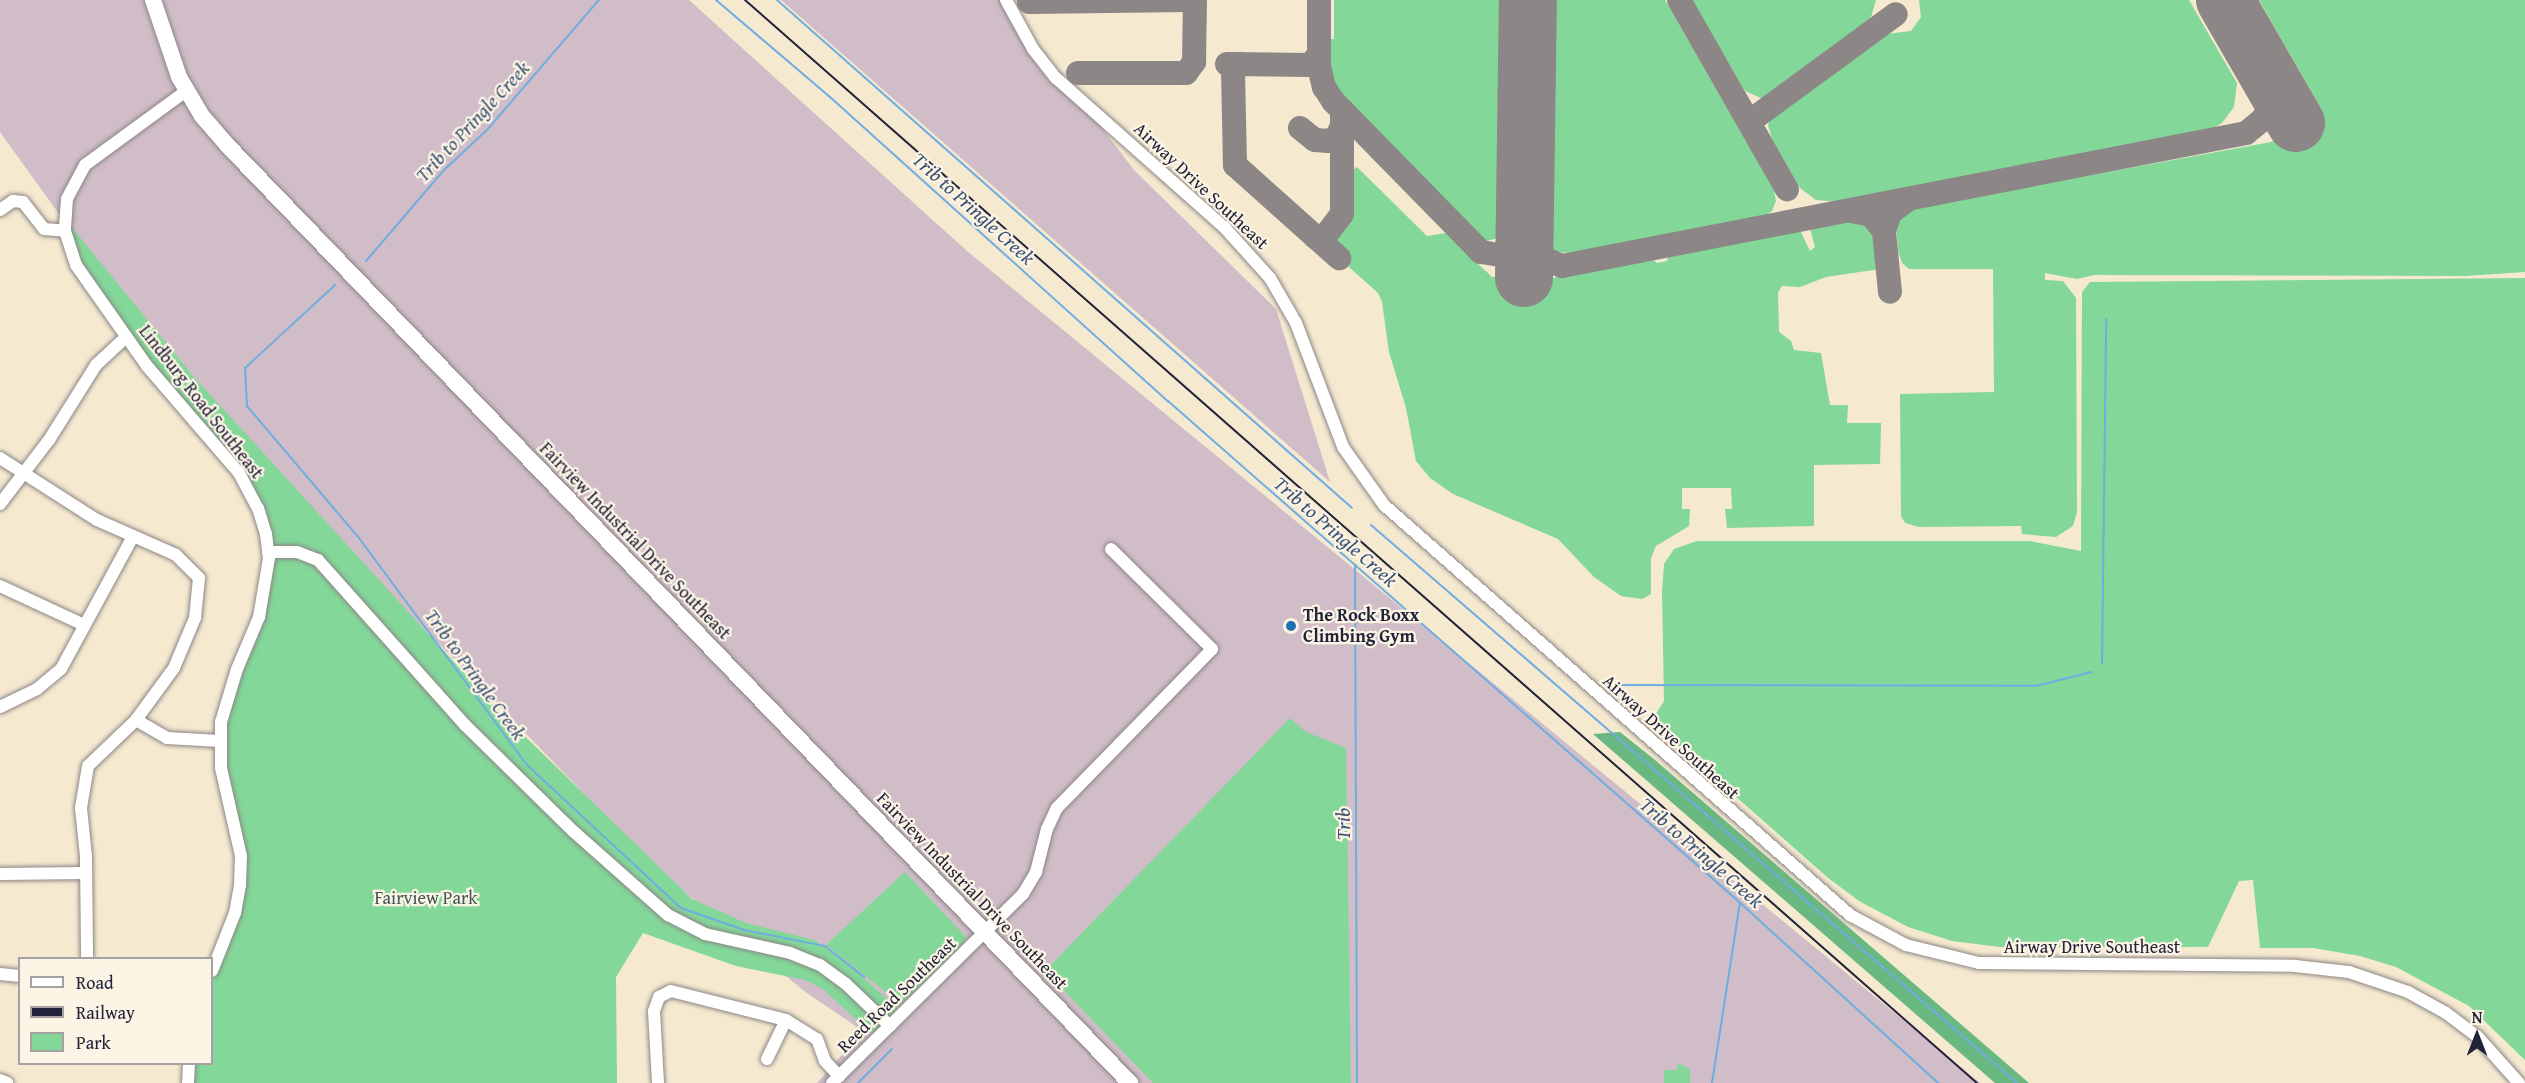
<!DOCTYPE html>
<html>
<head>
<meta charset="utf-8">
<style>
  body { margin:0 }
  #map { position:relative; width:2525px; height:1083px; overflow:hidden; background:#f5e9d0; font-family:"Gentium Book Plus",serif }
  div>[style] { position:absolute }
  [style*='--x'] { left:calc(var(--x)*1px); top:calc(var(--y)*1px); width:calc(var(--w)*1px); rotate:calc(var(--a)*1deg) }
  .industrial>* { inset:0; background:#d1bdc8 }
  .green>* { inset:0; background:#83d799 }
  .forest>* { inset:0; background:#6ab881 }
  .stream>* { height:2px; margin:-1px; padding:0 1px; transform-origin:1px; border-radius:1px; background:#6eade1 }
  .taxiway>* { height:24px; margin:-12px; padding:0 12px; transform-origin:12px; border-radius:12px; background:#8c8686 }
  .runway>* { height:58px; margin:-29px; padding:0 29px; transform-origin:29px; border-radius:29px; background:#8c8686 }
  .roads { filter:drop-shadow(0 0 2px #8c8686) drop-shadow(0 0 2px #8c8686) }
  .minor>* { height:12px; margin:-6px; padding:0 6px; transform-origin:6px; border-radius:6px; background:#fff }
  .major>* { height:16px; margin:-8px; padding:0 8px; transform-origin:8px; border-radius:8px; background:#fff }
  .rail>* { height:2px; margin:-1px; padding:0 1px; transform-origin:1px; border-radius:1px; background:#22223b }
  .dots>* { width:16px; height:16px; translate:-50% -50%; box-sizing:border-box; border:3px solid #fcf5e5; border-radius:50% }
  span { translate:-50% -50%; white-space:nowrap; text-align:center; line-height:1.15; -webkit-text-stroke:4.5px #fcf5e5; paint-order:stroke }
  .street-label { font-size:18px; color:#22223b }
  .poi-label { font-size:18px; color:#22223b; font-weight:700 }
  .left { translate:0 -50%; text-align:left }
  .park-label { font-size:18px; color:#3f5857 }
  .water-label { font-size:20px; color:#3d5375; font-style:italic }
  .legend { position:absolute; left:18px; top:957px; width:195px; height:108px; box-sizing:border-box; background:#fcf5e5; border:2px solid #a5a1a1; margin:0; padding:8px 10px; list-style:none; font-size:18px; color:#22223b }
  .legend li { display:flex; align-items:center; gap:12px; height:30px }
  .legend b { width:30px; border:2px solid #a5a1a1 }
  .north { position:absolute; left:2447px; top:1005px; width:60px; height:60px; -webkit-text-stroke:4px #fcf5e5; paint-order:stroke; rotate:0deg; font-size:16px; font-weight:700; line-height:24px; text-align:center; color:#22223b }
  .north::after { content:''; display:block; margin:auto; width:21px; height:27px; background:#22223b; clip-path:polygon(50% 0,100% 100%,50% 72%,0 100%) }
</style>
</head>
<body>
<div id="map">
  <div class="industrial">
    <i style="clip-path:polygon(0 0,689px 0,967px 251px,1980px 1083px,817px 1083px,863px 1031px,804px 991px,657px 869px,164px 360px,0 132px)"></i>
    <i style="clip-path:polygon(781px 0,1004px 0,1134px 170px,1276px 309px,1330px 482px)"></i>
  </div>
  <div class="green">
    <i style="clip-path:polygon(1334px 0,1508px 0,1505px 225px,1498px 238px,1486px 241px,1478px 236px,1336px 88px,1328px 63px,1328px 39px,1334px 39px)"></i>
    <i style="clip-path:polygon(1548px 0,1665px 0,1774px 190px,1776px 201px,1772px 211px,1764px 217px,1576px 253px,1554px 252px,1545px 234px)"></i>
    <i style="clip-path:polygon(1692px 0,1876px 0,1869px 24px,1763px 99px,1745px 91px)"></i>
    <i style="clip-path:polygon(1919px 0,2189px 0,2237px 83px,2234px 107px,2222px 123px,2210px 130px,1839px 202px,1816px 200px,1800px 188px,1772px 139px,1768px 125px,1773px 114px,1878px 35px,1911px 31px,1921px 17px)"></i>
    <i style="clip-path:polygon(2259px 0,2525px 0,2525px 272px,2465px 276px,2094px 275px,2077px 279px,2045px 273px,2045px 280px,2063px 281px,2076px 298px,2077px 512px,2073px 526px,2056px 537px,2022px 534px,2021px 526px,1919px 527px,1905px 523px,1901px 516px,1900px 394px,1994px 392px,1993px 269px,1909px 269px,1902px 263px,1898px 251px,1896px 219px,1912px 208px,2271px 142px,2322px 110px)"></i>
    <i style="clip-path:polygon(1357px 167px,1427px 236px,1446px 233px,1492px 277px,1497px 277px,1553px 278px,1652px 259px,1657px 263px,1667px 261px,1668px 256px,1800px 230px,1810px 251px,1815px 247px,1810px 229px,1855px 220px,1866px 223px,1875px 236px,1880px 269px,1826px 277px,1800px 287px,1782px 286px,1778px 292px,1779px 332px,1791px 341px,1794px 350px,1821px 353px,1830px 405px,1848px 405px,1847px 423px,1881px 423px,1880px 464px,1814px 465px,1814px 526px,1727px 528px,1725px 509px,1732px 509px,1731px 488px,1682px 488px,1682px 509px,1690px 509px,1689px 526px,1656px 546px,1651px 558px,1651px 594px,1642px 599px,1621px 596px,1594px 577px,1558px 539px,1453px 494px,1430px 478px,1416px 461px,1406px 408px,1389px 352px,1382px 302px,1378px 293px,1350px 268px,1332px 241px,1346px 216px,1347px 174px)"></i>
    <i style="clip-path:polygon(65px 219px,194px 377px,497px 709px,692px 899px,746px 923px,814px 940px,841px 958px,904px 1014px,877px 1039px,823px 989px,805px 980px,736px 966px,643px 933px,616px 977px,617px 1083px,188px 1083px,189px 1064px,212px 1064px,212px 971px,240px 885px,220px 735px,259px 617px,269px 558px,258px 508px,82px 274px)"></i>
    <i style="clip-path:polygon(2525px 278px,2525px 1060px,2469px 1006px,2396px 967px,2360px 956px,2313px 948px,2260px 948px,2253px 880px,2239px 881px,2208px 947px,2000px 947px,1952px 941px,1908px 927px,1859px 901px,1827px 877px,1651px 722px,1664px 701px,1662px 591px,1664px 564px,1674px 549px,1697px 541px,2030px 541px,2081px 551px,2082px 292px,2090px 282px)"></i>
    <i style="clip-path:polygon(1290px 718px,1306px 732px,1346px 748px,1351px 1083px,1153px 1083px,1045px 971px)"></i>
    <i style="clip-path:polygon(905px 872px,966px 937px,960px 948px,901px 1004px,826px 945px)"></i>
    <i style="clip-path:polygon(1678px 1063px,1690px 1069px,1690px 1083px,1664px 1083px,1664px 1070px,1677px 1070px)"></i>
  </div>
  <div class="forest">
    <i style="clip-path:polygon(1620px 732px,1655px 760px,2029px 1083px,1995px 1083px,1593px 734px)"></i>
  </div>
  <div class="stream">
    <i style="--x:716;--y:0;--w:150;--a:40.4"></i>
    <i style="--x:830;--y:97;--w:455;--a:42"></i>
    <i style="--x:1168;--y:401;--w:757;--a:41.25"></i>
    <i style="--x:1737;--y:900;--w:272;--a:42.3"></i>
    <i style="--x:777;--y:0;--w:767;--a:41.46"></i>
    <i style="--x:366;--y:261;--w:120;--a:-49.4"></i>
    <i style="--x:444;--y:170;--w:59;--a:-42.9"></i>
    <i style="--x:487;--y:130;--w:172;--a:-49.3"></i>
    <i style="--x:335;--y:285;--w:122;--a:137.3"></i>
    <i style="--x:245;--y:368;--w:38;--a:87"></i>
    <i style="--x:247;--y:406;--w:173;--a:49.7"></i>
    <i style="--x:359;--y:538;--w:282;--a:53.5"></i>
    <i style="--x:527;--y:765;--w:210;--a:42.9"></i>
    <i style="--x:681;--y:908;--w:67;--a:19.2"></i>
    <i style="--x:744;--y:930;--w:83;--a:11.2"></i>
    <i style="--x:825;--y:946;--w:50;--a:38.5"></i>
    <i style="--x:1371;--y:525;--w:854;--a:40.82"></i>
    <i style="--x:1355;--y:565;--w:518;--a:89.78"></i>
    <i style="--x:2102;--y:664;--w:345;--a:-89.3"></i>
    <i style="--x:1604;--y:685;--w:432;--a:0.1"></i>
    <i style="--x:2036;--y:686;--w:57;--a:-14.3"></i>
    <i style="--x:858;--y:1083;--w:48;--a:-45"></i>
    <i style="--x:1712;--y:1083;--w:182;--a:-81.2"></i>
  </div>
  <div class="taxiway">
    <i style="--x:1319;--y:0;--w:66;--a:90"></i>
    <i style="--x:1319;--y:66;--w:22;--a:77"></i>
    <i style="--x:1324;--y:87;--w:17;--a:57"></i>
    <i style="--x:1333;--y:101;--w:211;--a:45.6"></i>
    <i style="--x:1481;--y:252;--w:24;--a:9"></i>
    <i style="--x:1505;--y:256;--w:28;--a:-44"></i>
    <i style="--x:1525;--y:237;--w:28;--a:49"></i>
    <i style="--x:1543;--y:258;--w:21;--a:23"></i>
    <i style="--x:1562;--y:266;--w:697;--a:-11"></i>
    <i style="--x:2246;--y:133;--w:22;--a:-39"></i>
    <i style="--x:2263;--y:119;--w:18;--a:-61"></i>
    <i style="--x:2272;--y:103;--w:23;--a:-92"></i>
    <i style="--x:1679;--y:0;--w:218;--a:60.3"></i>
    <i style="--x:1029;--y:2;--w:160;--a:-0.7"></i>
    <i style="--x:1227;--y:64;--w:84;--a:0.7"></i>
    <i style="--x:1311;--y:65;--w:12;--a:-55"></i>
    <i style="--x:1241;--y:64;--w:11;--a:139"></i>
    <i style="--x:1233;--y:71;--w:94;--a:88.8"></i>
    <i style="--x:1235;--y:165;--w:140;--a:41.8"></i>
    <i style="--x:1078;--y:73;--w:108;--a:0"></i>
    <i style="--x:1186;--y:73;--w:14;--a:-54"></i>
    <i style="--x:1194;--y:62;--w:62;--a:-89.1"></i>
    <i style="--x:1749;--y:122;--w:182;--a:-36.3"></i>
    <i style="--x:1300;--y:128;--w:19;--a:39"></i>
    <i style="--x:1315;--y:140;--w:13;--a:4"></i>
    <i style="--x:1328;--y:141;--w:10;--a:-24"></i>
    <i style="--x:1337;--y:137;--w:15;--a:-67"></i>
    <i style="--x:1851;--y:211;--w:20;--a:11"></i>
    <i style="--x:1871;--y:215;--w:21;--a:51"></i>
    <i style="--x:1884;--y:231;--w:19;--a:-72"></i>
    <i style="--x:1890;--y:213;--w:21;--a:-37"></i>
    <i style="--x:1884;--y:231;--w:61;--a:84.4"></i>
    <i style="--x:1315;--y:237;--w:11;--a:-10"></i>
    <i style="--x:1326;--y:235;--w:26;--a:-53"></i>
    <i style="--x:1342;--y:214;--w:104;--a:-90"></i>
  </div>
  <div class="runway">
    <i style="--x:2225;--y:0;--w:142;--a:60"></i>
    <i style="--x:1524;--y:278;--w:278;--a:-89.2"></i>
  </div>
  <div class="roads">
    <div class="minor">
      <i style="--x:1006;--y:0;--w:56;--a:61.1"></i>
      <i style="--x:1033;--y:49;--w:37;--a:52"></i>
      <i style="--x:1056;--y:78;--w:225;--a:41.6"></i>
      <i style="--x:1224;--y:227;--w:69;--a:48"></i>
      <i style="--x:1270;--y:278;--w:52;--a:60"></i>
      <i style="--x:1296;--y:323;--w:133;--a:69.2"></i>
      <i style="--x:1343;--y:447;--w:71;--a:54.7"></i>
      <i style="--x:1384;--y:505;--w:621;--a:41.34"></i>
      <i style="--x:1850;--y:915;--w:64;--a:28.2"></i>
      <i style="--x:1906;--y:945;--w:75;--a:13.9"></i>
      <i style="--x:1979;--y:963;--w:316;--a:0.5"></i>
      <i style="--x:2295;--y:966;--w:54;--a:6.3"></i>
      <i style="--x:2349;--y:972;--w:62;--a:18.7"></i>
      <i style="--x:2408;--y:992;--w:43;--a:28.9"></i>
      <i style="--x:2446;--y:1013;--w:39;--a:37"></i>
      <i style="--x:2477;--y:1036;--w:63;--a:48.2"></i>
      <i style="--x:186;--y:91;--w:125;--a:143.8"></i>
      <i style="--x:85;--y:165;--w:38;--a:118"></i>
      <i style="--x:67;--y:199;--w:32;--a:94"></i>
      <i style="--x:65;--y:231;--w:36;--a:72"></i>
      <i style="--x:76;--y:265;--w:123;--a:54.9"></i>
      <i style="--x:147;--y:366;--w:141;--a:49.3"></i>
      <i style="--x:239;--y:473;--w:40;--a:62"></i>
      <i style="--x:258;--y:508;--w:27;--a:73"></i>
      <i style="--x:266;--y:534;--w:24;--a:83"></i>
      <i style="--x:269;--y:558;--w:60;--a:99.6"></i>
      <i style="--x:259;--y:617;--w:56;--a:112.9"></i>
      <i style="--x:237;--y:669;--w:55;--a:106.8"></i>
      <i style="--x:221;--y:722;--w:46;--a:90"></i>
      <i style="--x:221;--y:768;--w:90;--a:77.2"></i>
      <i style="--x:241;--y:856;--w:29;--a:92"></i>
      <i style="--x:240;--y:885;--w:28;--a:100"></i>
      <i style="--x:235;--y:913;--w:62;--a:111.6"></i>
      <i style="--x:0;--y:210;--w:16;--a:-35"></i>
      <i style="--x:13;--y:201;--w:10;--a:6"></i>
      <i style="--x:23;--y:202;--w:34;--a:52"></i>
      <i style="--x:44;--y:229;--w:21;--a:5"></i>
      <i style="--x:0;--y:458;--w:115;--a:32.6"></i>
      <i style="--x:97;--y:520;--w:86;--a:23.9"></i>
      <i style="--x:176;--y:555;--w:33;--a:45"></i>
      <i style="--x:199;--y:578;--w:40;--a:95.7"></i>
      <i style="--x:195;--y:618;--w:54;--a:112.8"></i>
      <i style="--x:174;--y:668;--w:64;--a:126.2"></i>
      <i style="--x:136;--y:720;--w:66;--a:136.2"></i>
      <i style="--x:88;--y:766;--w:43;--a:99.5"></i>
      <i style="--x:81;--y:808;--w:48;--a:84.1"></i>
      <i style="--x:86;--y:856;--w:102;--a:89.4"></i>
      <i style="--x:0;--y:504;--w:81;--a:-52.6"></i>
      <i style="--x:49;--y:440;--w:89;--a:-57.9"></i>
      <i style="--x:96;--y:365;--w:41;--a:-43"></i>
      <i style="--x:268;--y:552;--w:29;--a:0"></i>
      <i style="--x:297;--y:552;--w:22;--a:21"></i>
      <i style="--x:318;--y:560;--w:222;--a:48.3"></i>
      <i style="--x:466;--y:726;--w:150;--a:44.5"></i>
      <i style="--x:573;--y:831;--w:127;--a:41.5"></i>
      <i style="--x:668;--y:915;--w:42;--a:27.2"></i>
      <i style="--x:705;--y:934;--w:87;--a:12.6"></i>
      <i style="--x:790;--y:953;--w:32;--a:22"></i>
      <i style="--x:820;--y:965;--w:32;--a:36"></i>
      <i style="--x:846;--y:984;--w:61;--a:43.7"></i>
      <i style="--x:0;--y:586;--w:93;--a:24.9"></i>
      <i style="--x:0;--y:707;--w:41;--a:-25.9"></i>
      <i style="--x:37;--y:689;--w:31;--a:-40"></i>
      <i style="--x:61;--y:669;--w:149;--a:-61.5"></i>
      <i style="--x:136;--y:720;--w:36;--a:30"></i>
      <i style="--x:167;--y:738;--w:53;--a:3.2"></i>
      <i style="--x:0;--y:874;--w:86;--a:-0.7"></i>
      <i style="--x:0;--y:974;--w:20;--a:6"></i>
      <i style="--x:767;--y:1059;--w:43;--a:-64"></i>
      <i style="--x:0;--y:1080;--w:8;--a:23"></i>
      <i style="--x:188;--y:1083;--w:19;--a:-87"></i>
      <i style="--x:658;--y:1083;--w:72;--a:-93.2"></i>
      <i style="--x:654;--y:1011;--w:15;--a:-70"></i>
      <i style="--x:659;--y:997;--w:13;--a:-27"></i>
      <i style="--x:671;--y:991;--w:119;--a:14.2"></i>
      <i style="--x:786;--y:1020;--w:36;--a:32"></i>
      <i style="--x:817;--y:1039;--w:23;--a:70"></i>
      <i style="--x:825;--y:1061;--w:21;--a:47"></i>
      <i style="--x:832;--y:1083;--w:269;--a:-44.7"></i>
      <i style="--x:1023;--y:894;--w:26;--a:-59"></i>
      <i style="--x:1036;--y:872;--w:44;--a:-75.7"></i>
      <i style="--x:1047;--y:829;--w:23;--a:-65"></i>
      <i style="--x:1057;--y:808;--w:222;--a:-45.7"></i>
      <i style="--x:1212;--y:649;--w:142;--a:-135.3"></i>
    </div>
    <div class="major">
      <i style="--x:153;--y:0;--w:81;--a:71.3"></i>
      <i style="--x:179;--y:77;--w:45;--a:59.5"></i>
      <i style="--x:202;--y:116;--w:40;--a:49"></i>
      <i style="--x:228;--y:146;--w:1301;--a:46.09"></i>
    </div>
  </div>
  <div class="rail">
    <i style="--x:745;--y:0;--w:1640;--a:41.32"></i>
  </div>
  <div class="dots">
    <i style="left:1291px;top:626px;background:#1f6fb2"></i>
  </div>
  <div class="street-label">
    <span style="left:1201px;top:186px;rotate:43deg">Airway Drive Southeast</span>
    <span style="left:201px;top:402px;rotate:52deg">Lindburg Road Southeast</span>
    <span style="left:635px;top:541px;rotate:46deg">Fairview Industrial Drive Southeast</span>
    <span style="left:1671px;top:737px;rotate:42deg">Airway Drive Southeast</span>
    <span style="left:972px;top:891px;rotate:46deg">Fairview Industrial Drive Southeast</span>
    <span style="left:2092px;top:947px">Airway Drive Southeast</span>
    <span style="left:897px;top:995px;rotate:-44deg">Reed Road Southeast</span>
  </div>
  <div class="poi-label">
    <span class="left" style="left:1303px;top:626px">The Rock Boxx<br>Climbing Gym</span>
  </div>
  <div class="park-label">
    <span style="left:426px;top:898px">Fairview Park</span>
  </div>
  <div class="water-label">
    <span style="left:472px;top:121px;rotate:-47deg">Trib to Pringle Creek</span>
    <span style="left:974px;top:208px;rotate:42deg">Trib to Pringle Creek</span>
    <span style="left:1336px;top:531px;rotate:41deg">Trib to Pringle Creek</span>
    <span style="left:476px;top:674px;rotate:54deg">Trib to Pringle Creek</span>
    <span style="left:1342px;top:824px;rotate:-90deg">Trib</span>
    <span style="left:1702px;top:852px;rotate:41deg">Trib to Pringle Creek</span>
  </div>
  <ul class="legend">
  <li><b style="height:8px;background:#fff"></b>Road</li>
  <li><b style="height:8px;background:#22223b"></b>Railway</li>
  <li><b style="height:16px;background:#83d799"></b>Park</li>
  </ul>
  <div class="north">N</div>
</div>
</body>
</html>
